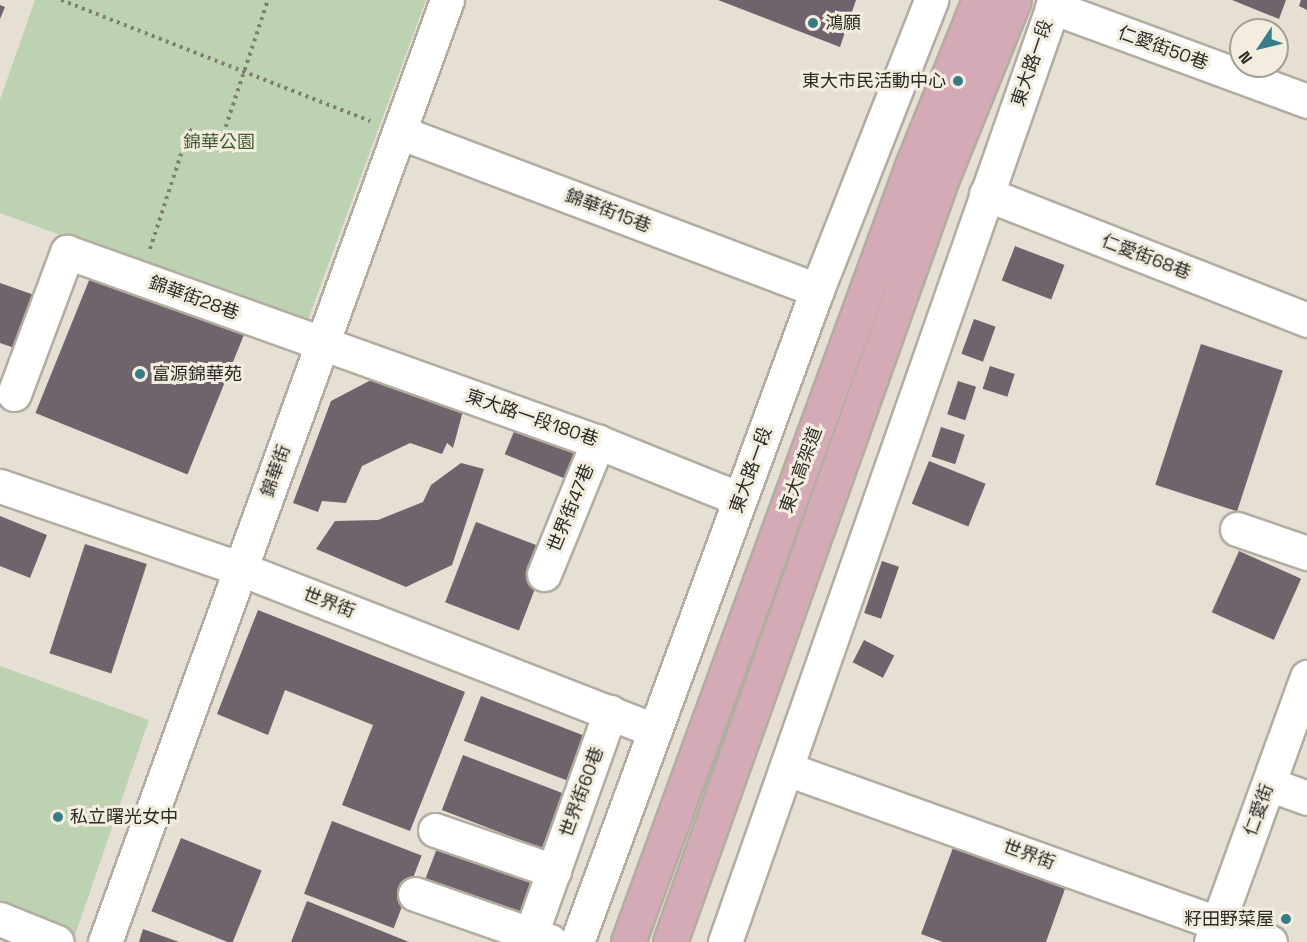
<!DOCTYPE html>
<html>
<head>
<meta charset="utf-8">
<style>
  body { margin:0 }
  #map { position:relative; width:1307px; height:942px; overflow:hidden; background:#e5e0d3; font-family:"Space Grotesk","Noto Sans TC",sans-serif }
  div>[style] { position:absolute }
  .green>* { inset:0; background:#bcd2b1 }
  .building>* { inset:0; background:#6f646c; transform-origin:0 0 }
  .path>* { height:4px; margin-top:-2px; transform-origin:0; background:repeating-linear-gradient(90deg,#807d74 0 3px,transparent 0 7.5px) }
  .roads { filter:drop-shadow(2px 0 #b2ada0) drop-shadow(-2px 0 #b2ada0) drop-shadow(0 2px #b2ada0) drop-shadow(0 -2px #b2ada0) }
  .minor>* { height:33px; margin:-16.5px; padding:0 16.5px; transform-origin:16.5px; border-radius:16.5px; background:#fff }
  .major>* { height:33px; margin:-16.5px; padding:0 16.5px; transform-origin:16.5px; border-radius:16.5px; background:#d5aab7 }
  .dots>* { width:16px; height:16px; translate:-50% -50%; box-sizing:border-box; border:3px solid #f3ede0; border-radius:50% }
  span { translate:-50% -50%; white-space:nowrap; text-align:center; line-height:1.15; -webkit-text-stroke:6px #f3ede0; paint-order:stroke }
  .poi-label { font-size:18px; color:#2c2a25 }
  .left { translate:0 -50%; text-align:left }
  .right { translate:-100% -50%; text-align:right }
  .street-label { font-size:18px; color:#2c2a25 }
  .park-label { font-size:18px; color:#3f5d2d }
  .north { position:absolute; left:1229px; top:18px; width:60px; height:60px; box-sizing:border-box; background:#f3ede0; border:2px solid #a39f95; border-radius:50%; rotate:235deg; font-size:16px; font-weight:700; line-height:24px; text-align:center; color:#2c2a25 }
  .north::after { content:''; display:block; margin:auto; width:21px; height:27px; background:#367d87; clip-path:polygon(50% 0,100% 100%,50% 72%,0 100%) }
</style>
</head>
<body>
<div id="map">
  <div class="green">
    <div style="clip-path:polygon(35px 0,426px 0,306px 325px,0 213px,0 100px)"></div>
    <div style="clip-path:polygon(0 666px,149px 720px,73px 941px,0 913px)"></div>
  </div>
  <div class="building">
    <div style="clip-path:polygon(718px 0,856px 0,840px 47px)"></div>
    <div style="clip-path:polygon(1232px 0,1286px 0,1279px 19px)"></div>
    <div style="clip-path:polygon(1301px 0,1307px 0,1307px 10px,1299px 6px)"></div>
    <div style="clip-path:polygon(0 5px,5px 7px,0 19px)"></div>
    <div style="left:1015px;top:246px;width:53px;height:37px;rotate:21deg"></div>
    <div style="left:92px;top:273px;width:164px;height:151px;rotate:22deg"></div>
    <div style="clip-path:polygon(0 283px,40px 297px,23px 351px,0 343px)"></div>
    <div style="left:974px;top:319px;width:23px;height:37px;rotate:20deg"></div>
    <div style="left:1201px;top:344px;width:86px;height:148px;rotate:18deg"></div>
    <div style="left:990px;top:366px;width:26px;height:24px;rotate:18deg"></div>
    <div style="clip-path:polygon(373px 379px,463px 411px,453px 448px,447px 443px,442px 454px,410px 443px,362px 466px,346px 503px,322px 501px,318px 512px,293px 503px,331px 401px)"></div>
    <div style="left:958px;top:381px;width:19px;height:35px;rotate:18deg"></div>
    <div style="left:519px;top:419px;width:76px;height:38px;rotate:22deg"></div>
    <div style="left:941px;top:427px;width:25px;height:31px;rotate:18deg"></div>
    <div style="left:929px;top:461px;width:61px;height:46px;rotate:22deg"></div>
    <div style="clip-path:polygon(461px 463px,484px 469px,452px 565px,406px 587px,316px 549px,335px 521px,378px 520px,423px 502px,431px 485px)"></div>
    <div style="clip-path:polygon(0 516px,47px 535px,30px 578px,0 566px)"></div>
    <div style="left:476px;top:522px;width:79px;height:86px;rotate:21deg"></div>
    <div style="left:85px;top:544px;width:65px;height:115px;rotate:18deg"></div>
    <div style="left:1239px;top:551px;width:68px;height:67px;rotate:24deg"></div>
    <div style="left:882px;top:561px;width:18px;height:55px;rotate:19deg"></div>
    <div style="clip-path:polygon(258px 610px,465px 692px,410px 831px,342px 805px,373px 725px,285px 690px,268px 735px,217px 714px)"></div>
    <div style="left:864px;top:640px;width:34px;height:25px;rotate:27deg"></div>
    <div style="left:481px;top:696px;width:110px;height:48px;rotate:21deg"></div>
    <div style="left:463px;top:755px;width:107px;height:59px;rotate:21deg"></div>
    <div style="left:332px;top:821px;width:96px;height:78px;rotate:21deg"></div>
    <div style="left:181px;top:838px;width:87px;height:79px;rotate:22deg"></div>
    <div style="left:441px;top:838px;width:104px;height:49px;rotate:21deg"></div>
    <div style="clip-path:polygon(954px 845px,1066px 886px,1046px 942px,943px 942px,921px 934px)"></div>
    <div style="clip-path:polygon(307px 901px,409px 942px,291px 942px)"></div>
    <div style="clip-path:polygon(143px 929px,179px 942px,139px 942px)"></div>
  </div>
  <div class="path">
    <div style="left:61px;top:0;width:332px;rotate:21.4deg"></div>
    <div style="left:150px;top:249px;width:125px;rotate:-71.9deg"></div>
    <div style="left:189px;top:130px;width:34px;rotate:19deg"></div>
    <div style="left:221px;top:141px;width:149px;rotate:-71.6deg"></div>
  </div>
  <div class="roads">
    <div class="minor">
      <div style="left:1052px;top:7px;width:272px;rotate:20.2deg"></div>
      <div style="left:399px;top:132px;width:447px;rotate:20.7deg"></div>
      <div style="left:986px;top:194px;width:345px;rotate:21.4deg"></div>
      <div style="left:14px;top:394px;width:152px;rotate:-69.5deg"></div>
      <div style="left:67px;top:252px;width:564px;rotate:19.69deg"></div>
      <div style="left:598px;top:442px;width:153px;rotate:21.9deg"></div>
      <div style="left:0;top:486px;width:255px;rotate:19deg"></div>
      <div style="left:241px;top:569px;width:444px;rotate:21.3deg"></div>
      <div style="left:1237px;top:529px;width:74px;rotate:18.9deg"></div>
      <div style="left:544px;top:574px;width:143px;rotate:-67.8deg"></div>
      <div style="left:787px;top:769px;width:513px;rotate:19.71deg"></div>
      <div style="left:1269px;top:784px;width:40px;rotate:20.2deg"></div>
      <div style="left:435px;top:830px;width:126px;rotate:19deg"></div>
      <div style="left:415px;top:894px;width:143px;rotate:19.2deg"></div>
      <div style="left:0;top:919px;width:61px;rotate:22deg"></div>
      <div style="left:531px;top:934px;width:236px;rotate:-70.4deg"></div>
      <div style="left:105px;top:942px;width:1002px;rotate:-70.05deg"></div>
      <div style="left:577px;top:942px;width:695px;rotate:-69.79deg"></div>
      <div style="left:817px;top:290px;width:312px;rotate:-68.5deg"></div>
      <div style="left:725px;top:942px;width:998px;rotate:-70.69deg"></div>
      <div style="left:1211px;top:942px;width:282px;rotate:-70.1deg"></div>
    </div>
    <div class="major">
      <div style="left:628px;top:942px;width:826px;rotate:-69.9deg"></div>
      <div style="left:912px;top:166px;width:179px;rotate:-68deg"></div>
      <div style="left:670px;top:942px;width:811px;rotate:-70.4deg"></div>
      <div style="left:942px;top:178px;width:192px;rotate:-68deg"></div>
    </div>
  </div>
  <div class="dots">
    <div style="left:813px;top:23px;background:#367d87"></div>
    <div style="left:958px;top:81px;background:#367d87"></div>
    <div style="left:140px;top:374px;background:#367d87"></div>
    <div style="left:58px;top:817px;background:#367d87"></div>
    <div style="left:1286px;top:919px;background:#367d87"></div>
  </div>
  <div class="poi-label">
    <span class="left" style="left:825px;top:23px">鴻願</span>
    <span class="right" style="left:946px;top:81px">東大市民活動中心</span>
    <span class="left" style="left:152px;top:374px">富源錦華苑</span>
    <span class="left" style="left:70px;top:817px">私立曙光女中</span>
    <span class="right" style="left:1274px;top:919px">籽田野菜屋</span>
  </div>
  <div class="street-label">
    <span style="left:1163px;top:48px;rotate:20deg">仁愛街50巷</span>
    <span style="left:1032px;top:63px;rotate:-71deg">東大路一段</span>
    <span style="left:608px;top:211px;rotate:21deg">錦華街15巷</span>
    <span style="left:1146px;top:257px;rotate:21deg">仁愛街68巷</span>
    <span style="left:194px;top:298px;rotate:20deg">錦華街28巷</span>
    <span style="left:532px;top:418px;rotate:19deg">東大路一段180巷</span>
    <span style="left:751px;top:470px;rotate:-70deg">東大路一段</span>
    <span style="left:801px;top:470px;rotate:-70deg">東大高架道</span>
    <span style="left:276px;top:471px;rotate:-70deg">錦華街</span>
    <span style="left:571px;top:508px;rotate:-68deg">世界街47巷</span>
    <span style="left:329px;top:603px;rotate:21deg">世界街</span>
    <span style="left:582px;top:792px;rotate:-70deg">世界街60巷</span>
    <span style="left:1259px;top:810px;rotate:-70deg">仁愛街</span>
    <span style="left:1029px;top:855px;rotate:20deg">世界街</span>
  </div>
  <div class="park-label">
    <span style="left:219px;top:142px">錦華公園</span>
  </div>
  <div class="north">N</div>
</div>
</body>
</html>
